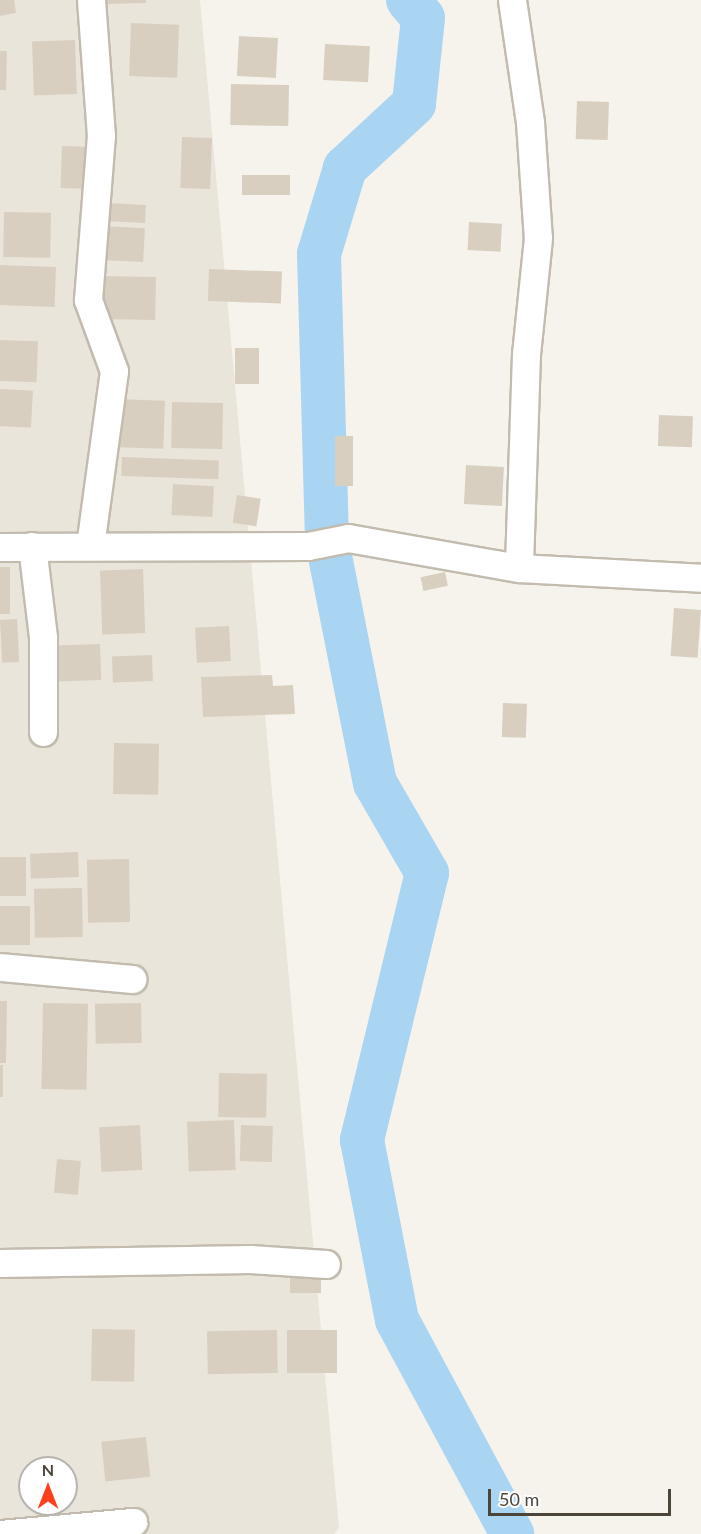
<!DOCTYPE html>
<html>
<head>
<meta charset="utf-8">
<style>
  body { margin:0 }
  #map { position:relative; width:701px; height:1534px; overflow:hidden; background:#f6f3ec; font-family:Lato,sans-serif }
  div>[style] { position:absolute }
  .residential>* { inset:0; background:#eae5da }
  .river>* { height:44px; margin:-22px; padding:0 22px; transform-origin:22px; border-radius:22px; background:#a9d4f2 }
  .building>* { inset:0; background:#d8cfc1; transform-origin:0 0 }
  .roads { filter:drop-shadow(2px 0 #c2bbae) drop-shadow(-2px 0 #c2bbae) drop-shadow(0 2px #c2bbae) drop-shadow(0 -2px #c2bbae) }
  .minor>* { height:27px; margin:-13.5px; padding:0 13.5px; transform-origin:13.5px; border-radius:13.5px; background:#fff }
  span { translate:-50% -50%; white-space:nowrap; text-align:center; line-height:1.15; -webkit-text-stroke:6px #fff; paint-order:stroke }
  .north { position:absolute; left:18px; top:1456px; width:60px; height:60px; box-sizing:border-box; background:#fff; border:2px solid #b7b4b0; border-radius:50%; rotate:0deg; font-size:16px; font-weight:700; line-height:24px; text-align:center; color:#4b4439 }
  .north::after { content:''; display:block; margin:auto; width:21px; height:27px; background:#fc3f1d; clip-path:polygon(50% 0,100% 100%,50% 72%,0 100%) }
  .scale { position:absolute; left:488px; top:1489px; width:183px; height:27px; box-sizing:border-box; border:3px solid #4b4439; border-top:0; padding-left:8px; font-size:18px; line-height:21px; white-space:nowrap; color:#4b4439; -webkit-text-stroke:4px #fff; paint-order:stroke }
</style>
</head>
<body>
<div id="map">
  <div class="residential">
    <div style="clip-path:polygon(evenodd,0 0,200px 0,339px 1528px,334px 1534px,0 1534px,0 0,30px 1468px,66px 1468px,66px 1504px,30px 1504px,30px 1468px)"></div>
  </div>
  <div class="river">
    <div style="left:408px;top:0;width:23px;rotate:50deg"></div>
    <div style="left:423px;top:18px;width:86px;rotate:96deg"></div>
    <div style="left:414px;top:104px;width:94px;rotate:137.2deg"></div>
    <div style="left:345px;top:168px;width:90px;rotate:106.8deg"></div>
    <div style="left:319px;top:254px;width:287px;rotate:88.4deg"></div>
    <div style="left:327px;top:541px;width:247px;rotate:78.8deg"></div>
    <div style="left:375px;top:783px;width:104px;rotate:60deg"></div>
    <div style="left:427px;top:873px;width:275px;rotate:103.7deg"></div>
    <div style="left:362px;top:1140px;width:183px;rotate:79deg"></div>
    <div style="left:397px;top:1320px;width:243px;rotate:61.7deg"></div>
  </div>
  <div class="building">
    <div style="clip-path:polygon(0 0,14px 0,16px 13px,0 16px)"></div>
    <div style="clip-path:polygon(105px 0,146px 0,146px 3px,105px 4px)"></div>
    <div style="left:131px;top:23px;width:48px;height:53px;rotate:2deg"></div>
    <div style="left:239px;top:36px;width:39px;height:40px;rotate:3deg"></div>
    <div style="left:75px;top:40px;width:54px;height:43px;rotate:88deg"></div>
    <div style="left:325px;top:44px;width:45px;height:36px;rotate:3deg"></div>
    <div style="clip-path:polygon(0 51px,7px 51px,6px 90px,0 90px)"></div>
    <div style="left:231px;top:84px;width:58px;height:41px;rotate:1deg"></div>
    <div style="left:577px;top:101px;width:32px;height:38px;rotate:2deg"></div>
    <div style="left:182px;top:137px;width:30px;height:51px;rotate:2deg"></div>
    <div style="left:62px;top:146px;width:24px;height:42px;rotate:2deg"></div>
    <div style="left:242px;top:175px;width:48px;height:20px"></div>
    <div style="left:107px;top:203px;width:39px;height:18px;rotate:3deg"></div>
    <div style="left:4px;top:212px;width:47px;height:45px;rotate:1deg"></div>
    <div style="left:469px;top:222px;width:33px;height:28px;rotate:3deg"></div>
    <div style="left:104px;top:226px;width:41px;height:34px;rotate:3deg"></div>
    <div style="left:0;top:265px;width:56px;height:40px;rotate:2deg"></div>
    <div style="left:209px;top:269px;width:73px;height:32px;rotate:2deg"></div>
    <div style="left:101px;top:276px;width:55px;height:43px;rotate:1deg"></div>
    <div style="left:0;top:340px;width:38px;height:41px;rotate:2deg"></div>
    <div style="left:235px;top:348px;width:24px;height:36px"></div>
    <div style="left:0;top:389px;width:33px;height:37px;rotate:3deg"></div>
    <div style="left:114px;top:399px;width:51px;height:48px;rotate:2deg"></div>
    <div style="left:172px;top:402px;width:51px;height:46px;rotate:1deg"></div>
    <div style="left:659px;top:415px;width:34px;height:31px;rotate:2deg"></div>
    <div style="left:335px;top:436px;width:18px;height:50px"></div>
    <div style="left:122px;top:457px;width:97px;height:19px;rotate:2deg"></div>
    <div style="left:466px;top:465px;width:38px;height:39px;rotate:3deg"></div>
    <div style="left:173px;top:484px;width:41px;height:31px;rotate:3deg"></div>
    <div style="left:237px;top:495px;width:24px;height:28px;rotate:9deg"></div>
    <div style="left:0;top:567px;width:10px;height:47px"></div>
    <div style="left:143px;top:569px;width:64px;height:43px;rotate:88deg"></div>
    <div style="left:445px;top:572px;width:14px;height:25px;rotate:78deg"></div>
    <div style="left:674px;top:608px;width:27px;height:48px;rotate:4deg"></div>
    <div style="left:17px;top:619px;width:43px;height:17px;rotate:87deg"></div>
    <div style="left:229px;top:626px;width:35px;height:34px;rotate:87deg"></div>
    <div style="left:100px;top:644px;width:36px;height:43px;rotate:88deg"></div>
    <div style="left:152px;top:655px;width:26px;height:40px;rotate:88deg"></div>
    <div style="clip-path:polygon(272px 675px,273px 686px,293px 685px,295px 714px,203px 717px,201px 677px)"></div>
    <div style="left:503px;top:703px;width:24px;height:34px;rotate:2deg"></div>
    <div style="left:114px;top:743px;width:45px;height:51px;rotate:1deg"></div>
    <div style="left:78px;top:852px;width:25px;height:48px;rotate:88deg"></div>
    <div style="left:26px;top:857px;width:39px;height:26px;rotate:90deg"></div>
    <div style="left:129px;top:859px;width:63px;height:42px;rotate:89deg"></div>
    <div style="left:82px;top:888px;width:49px;height:48px;rotate:89deg"></div>
    <div style="left:0;top:906px;width:30px;height:39px"></div>
    <div style="clip-path:polygon(0 1001px,7px 1001px,6px 1063px,0 1063px)"></div>
    <div style="left:43px;top:1003px;width:45px;height:86px;rotate:1deg"></div>
    <div style="left:141px;top:1003px;width:40px;height:46px;rotate:89deg"></div>
    <div style="left:0;top:1065px;width:3px;height:32px"></div>
    <div style="left:219px;top:1073px;width:48px;height:44px;rotate:1deg"></div>
    <div style="left:234px;top:1120px;width:50px;height:47px;rotate:88deg"></div>
    <div style="left:140px;top:1125px;width:45px;height:41px;rotate:87deg"></div>
    <div style="left:241px;top:1125px;width:32px;height:36px;rotate:2deg"></div>
    <div style="left:57px;top:1159px;width:24px;height:34px;rotate:5deg"></div>
    <div style="left:290px;top:1271px;width:31px;height:22px"></div>
    <div style="left:92px;top:1329px;width:43px;height:52px;rotate:1deg"></div>
    <div style="left:277px;top:1330px;width:43px;height:70px;rotate:89deg"></div>
    <div style="left:337px;top:1330px;width:43px;height:50px;rotate:90deg"></div>
    <div style="left:146px;top:1437px;width:40px;height:45px;rotate:84deg"></div>
  </div>
  <div class="roads">
    <div class="minor">
      <div style="left:512px;top:0;width:123px;rotate:81.6deg"></div>
      <div style="left:530px;top:122px;width:116px;rotate:86.1deg"></div>
      <div style="left:538px;top:238px;width:117px;rotate:95.9deg"></div>
      <div style="left:526px;top:354px;width:214px;rotate:91.9deg"></div>
      <div style="left:32px;top:546px;width:92px;rotate:83.1deg"></div>
      <div style="left:43px;top:637px;width:95px;rotate:90deg"></div>
      <div style="left:90px;top:546px;width:177px;rotate:-82.2deg"></div>
      <div style="left:114px;top:371px;width:76px;rotate:-110.1deg"></div>
      <div style="left:88px;top:300px;width:165px;rotate:-85.5deg"></div>
      <div style="left:101px;top:136px;width:136px;rotate:-94.2deg"></div>
      <div style="left:0;top:547px;width:308px;rotate:-0.2deg"></div>
      <div style="left:308px;top:546px;width:41px;rotate:-11.3deg"></div>
      <div style="left:348px;top:538px;width:174px;rotate:10deg"></div>
      <div style="left:519px;top:568px;width:182px;rotate:3.1deg"></div>
      <div style="left:0;top:967px;width:133px;rotate:5.2deg"></div>
      <div style="left:0;top:1263px;width:250px;rotate:-0.9deg"></div>
      <div style="left:250px;top:1259px;width:76px;rotate:3.8deg"></div>
      <div style="left:0;top:1534px;width:134px;rotate:-5.2deg"></div>
    </div>
  </div>
  <div class="north">N</div>
  <div class="scale">50 m</div>
</div>
</body>
</html>
